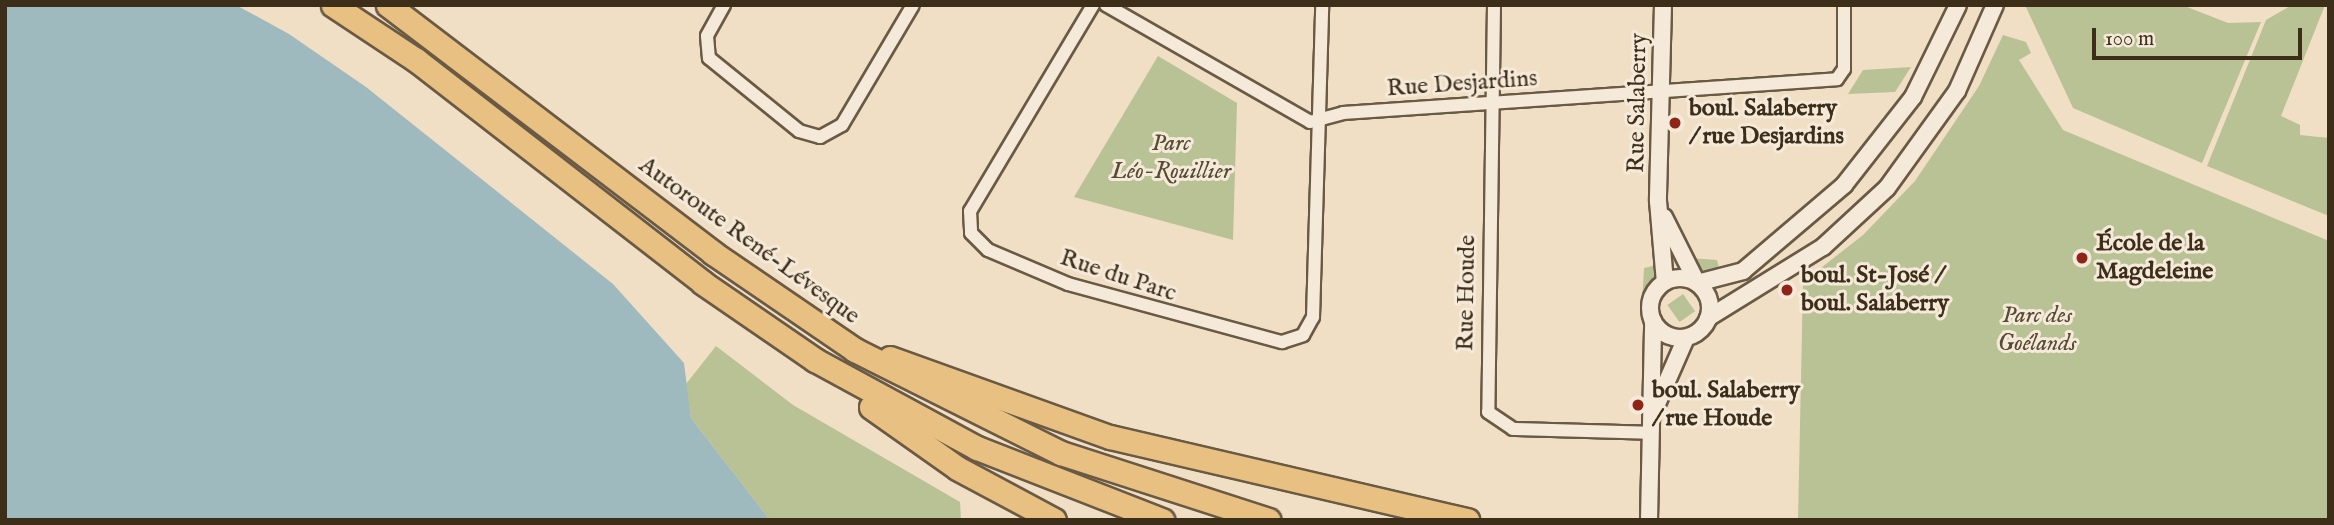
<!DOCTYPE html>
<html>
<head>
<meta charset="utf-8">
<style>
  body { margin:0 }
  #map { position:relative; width:2334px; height:525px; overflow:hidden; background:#f0dfc5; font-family:"IM FELL English",serif }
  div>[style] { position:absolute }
  .green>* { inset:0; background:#b8c295; transform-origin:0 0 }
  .water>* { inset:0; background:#9fbabf }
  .roads { filter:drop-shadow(2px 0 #6a5a44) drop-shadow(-2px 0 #6a5a44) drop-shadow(0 2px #6a5a44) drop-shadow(0 -2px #6a5a44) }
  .minor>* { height:12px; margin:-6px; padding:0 6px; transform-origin:6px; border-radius:6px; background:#f5ead9 }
  .tertiary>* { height:16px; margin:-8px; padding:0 8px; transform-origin:8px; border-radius:8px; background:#f5ead9 }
  .tertiary>.ring { margin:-8px; padding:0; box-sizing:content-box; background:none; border:16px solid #f5ead9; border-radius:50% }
  .motorway>* { height:23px; margin:-11.5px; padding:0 11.5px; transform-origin:11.5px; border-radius:11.5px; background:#e8c082 }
  .dots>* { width:19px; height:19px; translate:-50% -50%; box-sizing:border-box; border:4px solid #f5ead9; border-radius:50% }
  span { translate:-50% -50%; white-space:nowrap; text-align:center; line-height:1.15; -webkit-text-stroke:6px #f5ead9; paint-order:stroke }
  .street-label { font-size:24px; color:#3d2e19 }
  .poi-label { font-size:24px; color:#3d2e19; font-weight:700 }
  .left { translate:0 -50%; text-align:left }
  .park-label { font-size:24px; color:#564c32; font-style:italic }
  .frame { position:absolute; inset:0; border:7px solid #3d2e19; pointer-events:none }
  .scale { position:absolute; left:2092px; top:28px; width:210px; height:32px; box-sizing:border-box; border:4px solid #3d2e19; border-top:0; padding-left:9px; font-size:21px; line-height:24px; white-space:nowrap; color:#3d2e19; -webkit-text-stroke:5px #f5ead9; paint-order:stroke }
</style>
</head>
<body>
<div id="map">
  <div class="green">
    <div style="clip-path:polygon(2025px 5px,2182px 5px,2228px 23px,2261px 22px,2202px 163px,2073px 108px)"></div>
    <div style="clip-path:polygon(2292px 5px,2325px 5px,2281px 116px,2300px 125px,2300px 135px,2329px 138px,2329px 216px,2207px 166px,2266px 20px)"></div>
    <div style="clip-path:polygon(2003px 35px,2026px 42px,2031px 53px,2019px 60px,2063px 130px,2329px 241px,2329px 520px,1798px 520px,1803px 282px,1863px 235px,1915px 181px,1979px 86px)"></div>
    <div style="clip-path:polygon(1158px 56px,1237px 103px,1233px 240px,1074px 197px)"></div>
    <div style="clip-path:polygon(1911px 67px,1895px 92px,1848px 94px,1863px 70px)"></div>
    <div style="clip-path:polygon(1690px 258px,1717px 260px,1721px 275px,1700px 273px)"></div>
    <div style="clip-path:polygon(1661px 264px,1658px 276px,1642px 305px,1644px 268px)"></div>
    <div style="left:1683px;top:294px;width:21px;height:19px;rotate:55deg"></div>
    <div style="clip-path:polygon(716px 346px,793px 405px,960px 502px,961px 520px,770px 520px,691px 418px,686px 384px)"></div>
  </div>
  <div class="water">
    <div style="clip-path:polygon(5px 5px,236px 5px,289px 34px,366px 87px,613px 284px,684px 363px,691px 418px,770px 520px,5px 520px)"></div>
  </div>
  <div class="roads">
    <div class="minor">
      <div style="left:724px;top:5px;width:35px;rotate:119deg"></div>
      <div style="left:707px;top:36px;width:22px;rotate:85deg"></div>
      <div style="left:709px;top:58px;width:116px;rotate:39deg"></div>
      <div style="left:799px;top:131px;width:22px;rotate:16deg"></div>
      <div style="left:820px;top:137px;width:25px;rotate:-29deg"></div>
      <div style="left:842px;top:125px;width:139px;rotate:-59.4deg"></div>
      <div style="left:1093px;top:5px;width:240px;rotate:120.8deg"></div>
      <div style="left:970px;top:211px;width:22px;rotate:87deg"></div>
      <div style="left:971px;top:233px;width:24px;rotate:45deg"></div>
      <div style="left:988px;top:250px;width:87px;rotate:23deg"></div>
      <div style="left:1068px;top:284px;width:222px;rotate:15.2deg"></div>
      <div style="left:1282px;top:342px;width:22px;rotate:-18deg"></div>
      <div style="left:1303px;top:335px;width:21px;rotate:-61deg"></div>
      <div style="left:1313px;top:317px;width:312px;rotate:-88.3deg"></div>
      <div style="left:1106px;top:5px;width:235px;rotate:29.8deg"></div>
      <div style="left:1310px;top:122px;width:34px;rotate:-15deg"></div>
      <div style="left:1343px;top:113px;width:495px;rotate:-3.9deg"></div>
      <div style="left:1837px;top:79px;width:12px;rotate:-55deg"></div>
      <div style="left:1844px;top:69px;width:64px;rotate:-90deg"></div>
      <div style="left:1494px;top:5px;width:407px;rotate:90.8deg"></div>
      <div style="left:1488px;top:412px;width:30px;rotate:34deg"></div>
      <div style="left:1513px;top:429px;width:139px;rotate:1.6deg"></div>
    </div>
    <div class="tertiary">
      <div style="left:1663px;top:5px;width:196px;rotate:91.5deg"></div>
      <div style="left:1658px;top:201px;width:81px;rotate:85.1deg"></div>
      <div style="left:1664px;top:217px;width:74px;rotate:63.4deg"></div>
      <div class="ring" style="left:1650px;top:278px;width:44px;height:44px"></div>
      <div style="left:1697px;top:283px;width:48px;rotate:-14.6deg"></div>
      <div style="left:1743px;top:271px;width:133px;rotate:-40.4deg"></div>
      <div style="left:1844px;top:185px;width:112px;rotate:-51.9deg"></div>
      <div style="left:1913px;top:97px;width:102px;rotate:-63.9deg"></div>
      <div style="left:1708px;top:318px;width:135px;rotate:-31.7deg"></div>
      <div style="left:1823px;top:247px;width:87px;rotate:-42.7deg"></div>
      <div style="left:1887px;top:188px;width:120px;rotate:-54.2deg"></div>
      <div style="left:1957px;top:91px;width:94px;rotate:-66.2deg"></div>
      <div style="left:1657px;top:404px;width:72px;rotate:-66.3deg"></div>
      <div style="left:1649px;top:520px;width:199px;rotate:-88.8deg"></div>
    </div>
    <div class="motorway">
      <div style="left:333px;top:5px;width:100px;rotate:33.5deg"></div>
      <div style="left:416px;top:60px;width:363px;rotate:37.8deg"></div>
      <div style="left:703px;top:283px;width:136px;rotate:34.5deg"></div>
      <div style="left:815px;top:360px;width:184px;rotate:28.5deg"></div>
      <div style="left:977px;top:448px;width:199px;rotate:21.3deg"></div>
      <div style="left:388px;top:5px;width:409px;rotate:37.3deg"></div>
      <div style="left:713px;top:253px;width:172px;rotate:34.3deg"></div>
      <div style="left:855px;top:350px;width:230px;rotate:26.6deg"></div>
      <div style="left:1061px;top:453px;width:218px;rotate:17.9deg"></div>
      <div style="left:890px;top:358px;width:234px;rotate:19.8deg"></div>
      <div style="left:1110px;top:437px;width:367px;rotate:13.1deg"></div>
      <div style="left:871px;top:407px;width:105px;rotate:35.3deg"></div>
      <div style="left:957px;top:468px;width:110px;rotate:28.2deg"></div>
    </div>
  </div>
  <div class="dots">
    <div style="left:1675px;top:123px;background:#8f2418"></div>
    <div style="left:2082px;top:258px;background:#8f2418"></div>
    <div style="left:1787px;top:290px;background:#8f2418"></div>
    <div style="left:1638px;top:405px;background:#8f2418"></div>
  </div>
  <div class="street-label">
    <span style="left:1462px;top:84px;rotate:-4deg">Rue Desjardins</span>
    <span style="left:1638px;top:103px;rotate:-89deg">Rue Salaberry</span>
    <span style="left:749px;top:241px;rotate:36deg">Autoroute René-Lévesque</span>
    <span style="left:1118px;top:276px;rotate:18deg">Rue du Parc</span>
    <span style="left:1467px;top:293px;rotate:-89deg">Rue Houde</span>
  </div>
  <div class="poi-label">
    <span class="left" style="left:1689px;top:123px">boul. Salaberry<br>/ rue Desjardins</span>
    <span class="left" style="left:2096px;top:258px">École de la<br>Magdeleine</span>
    <span class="left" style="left:1801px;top:290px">boul. St-José /<br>boul. Salaberry</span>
    <span class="left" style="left:1652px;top:405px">boul. Salaberry<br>/ rue Houde</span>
  </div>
  <div class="park-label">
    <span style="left:1171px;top:158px">Parc<br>Léo-Rouillier</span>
    <span style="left:2037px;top:330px">Parc des<br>Goélands</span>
  </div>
  <div class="frame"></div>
  <div class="scale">100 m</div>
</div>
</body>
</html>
